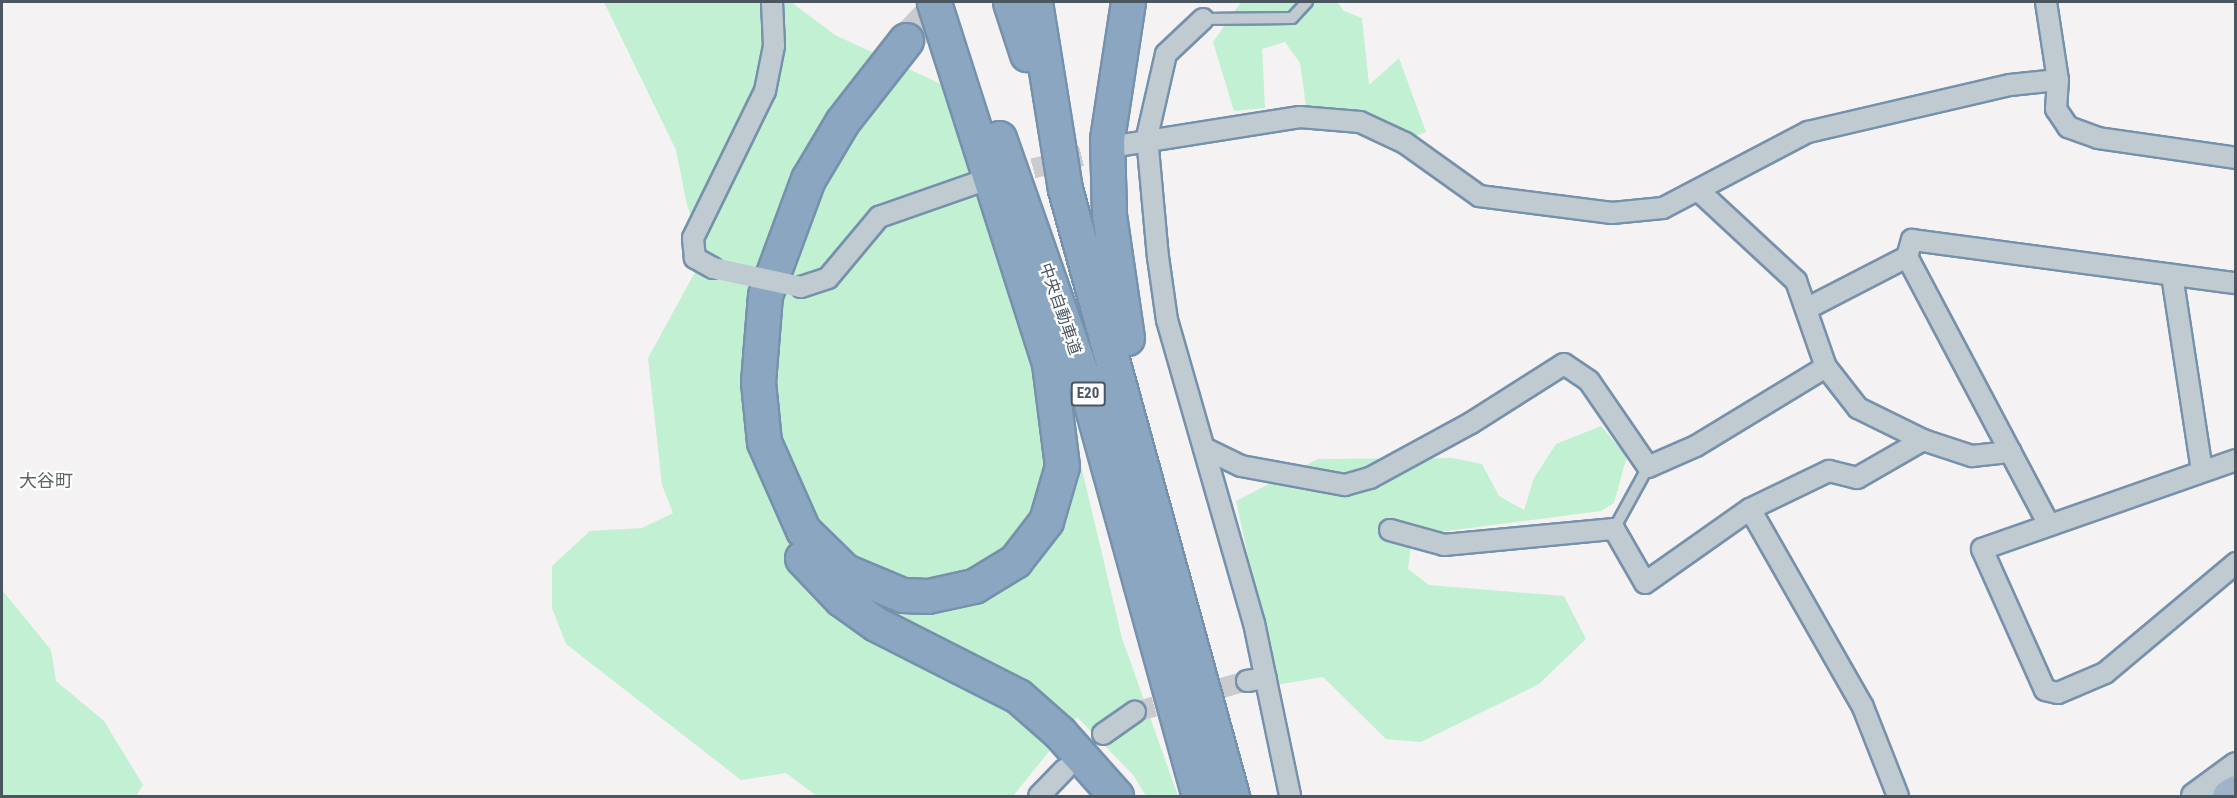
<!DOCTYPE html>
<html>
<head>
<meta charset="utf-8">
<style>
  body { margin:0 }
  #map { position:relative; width:2237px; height:798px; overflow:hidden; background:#f4f2f2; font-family:"Roboto Condensed","Noto Sans JP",sans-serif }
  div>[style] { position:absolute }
  .green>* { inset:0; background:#c2f0d3 }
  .minor-tunnel>* { height:20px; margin-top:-10px; transform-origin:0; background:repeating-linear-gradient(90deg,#cacbce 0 20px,transparent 0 30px) }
  .motorway-tunnel>* { height:33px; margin-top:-16.5px; transform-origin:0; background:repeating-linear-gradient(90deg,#cacbce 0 33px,transparent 0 49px) }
  .roads { filter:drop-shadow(2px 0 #7691ac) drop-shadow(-2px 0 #7691ac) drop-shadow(0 2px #7691ac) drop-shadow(0 -2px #7691ac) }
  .service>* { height:10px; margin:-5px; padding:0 5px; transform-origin:5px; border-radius:5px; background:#c0cad1 }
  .minor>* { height:20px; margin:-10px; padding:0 10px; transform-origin:10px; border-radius:10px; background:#c0cad1 }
  .tertiary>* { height:24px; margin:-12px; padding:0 12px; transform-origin:12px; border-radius:12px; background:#c0cad1 }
  .trunk>* { height:33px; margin:-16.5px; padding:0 16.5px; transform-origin:16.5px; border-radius:16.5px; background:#9fb4c8 }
  .motorway>* { height:33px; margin:-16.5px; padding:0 16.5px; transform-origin:16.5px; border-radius:16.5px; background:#8ba6c0 }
  .minor-bridge>* { height:20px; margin:-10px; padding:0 10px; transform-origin:10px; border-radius:10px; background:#c0cad1 }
  span { translate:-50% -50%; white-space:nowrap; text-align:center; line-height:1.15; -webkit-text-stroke:4.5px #fff; paint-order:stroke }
  .shield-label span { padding:2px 4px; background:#fff; border:2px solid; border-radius:4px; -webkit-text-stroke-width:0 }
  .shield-label { font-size:15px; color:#4a5660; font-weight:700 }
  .street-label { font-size:16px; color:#4a5660 }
  .neighbourhood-label { font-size:18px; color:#5e6367 }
  .frame { position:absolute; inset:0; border:3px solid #4a5660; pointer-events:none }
</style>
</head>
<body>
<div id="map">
  <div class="green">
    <div style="clip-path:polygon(604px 2px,791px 2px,835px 35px,943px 85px,1074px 436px,1122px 638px,1178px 796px,1146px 796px,1134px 776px,1077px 717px,1013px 796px,817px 796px,786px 773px,741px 780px,566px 644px,552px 608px,552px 566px,590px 531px,642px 528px,673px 513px,662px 485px,648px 358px,705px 254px,687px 205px,676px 150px)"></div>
    <div style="clip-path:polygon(1241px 2px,1337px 2px,1344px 11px,1362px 18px,1369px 85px,1399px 58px,1426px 132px,1416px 136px,1358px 112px,1306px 106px,1300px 63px,1285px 42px,1262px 49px,1265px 108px,1234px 111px,1213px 42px)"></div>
    <div style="clip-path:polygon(1601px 426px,1627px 456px,1614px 503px,1601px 511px,1439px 532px,1411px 546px,1408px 569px,1429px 585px,1564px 596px,1586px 639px,1539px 684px,1421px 742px,1386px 739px,1323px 677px,1276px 685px,1236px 501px,1318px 459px,1452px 458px,1482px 464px,1499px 496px,1524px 510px,1534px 478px,1556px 444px)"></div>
    <div style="clip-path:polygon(2px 590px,51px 650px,56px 681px,104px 721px,143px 785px,136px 796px,2px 796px)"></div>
  </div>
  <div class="minor-tunnel">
    <div style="left:1004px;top:176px;width:115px;rotate:-14.6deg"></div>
    <div style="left:1135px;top:712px;width:116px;rotate:-15.5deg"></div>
  </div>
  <div class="motorway-tunnel">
    <div style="left:906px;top:40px;width:52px;rotate:-46.5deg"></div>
  </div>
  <div class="roads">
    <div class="service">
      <div style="left:1203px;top:19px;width:89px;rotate:-0.6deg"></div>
      <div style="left:1292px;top:18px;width:22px;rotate:-47deg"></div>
      <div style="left:1614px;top:529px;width:71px;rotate:-61.3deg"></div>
    </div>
    <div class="minor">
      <div style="left:2046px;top:2px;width:79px;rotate:81.3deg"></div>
      <div style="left:2058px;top:80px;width:29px;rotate:94deg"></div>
      <div style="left:2056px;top:109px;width:22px;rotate:56deg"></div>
      <div style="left:2068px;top:127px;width:32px;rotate:20deg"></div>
      <div style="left:2098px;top:138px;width:139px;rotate:8.2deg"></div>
      <div style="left:1203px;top:19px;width:51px;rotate:136.6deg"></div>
      <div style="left:1166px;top:54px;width:85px;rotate:102.9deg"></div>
      <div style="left:1147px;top:137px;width:121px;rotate:84.8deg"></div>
      <div style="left:1158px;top:257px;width:64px;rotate:81.9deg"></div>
      <div style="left:1167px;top:320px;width:315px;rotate:74deg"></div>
      <div style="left:1254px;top:623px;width:177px;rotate:78.2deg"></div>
      <div style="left:1123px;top:145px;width:179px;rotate:-9deg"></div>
      <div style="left:1300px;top:117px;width:60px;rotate:4.8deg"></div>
      <div style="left:1360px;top:122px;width:50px;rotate:25deg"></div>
      <div style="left:1405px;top:143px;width:91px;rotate:35.6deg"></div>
      <div style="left:1479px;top:196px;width:134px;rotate:7.3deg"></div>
      <div style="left:1612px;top:213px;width:51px;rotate:-5.6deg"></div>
      <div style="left:1663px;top:208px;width:164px;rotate:-27.7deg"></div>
      <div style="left:1808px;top:132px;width:207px;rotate:-13.1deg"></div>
      <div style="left:2010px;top:85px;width:48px;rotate:-5.9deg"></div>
      <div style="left:1700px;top:192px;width:131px;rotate:42.8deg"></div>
      <div style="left:1796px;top:281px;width:91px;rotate:70.8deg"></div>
      <div style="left:1826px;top:367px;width:52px;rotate:52deg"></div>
      <div style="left:1858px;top:408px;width:72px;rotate:26.2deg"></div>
      <div style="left:1923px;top:440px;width:52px;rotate:18.1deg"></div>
      <div style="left:1972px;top:456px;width:39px;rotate:-6deg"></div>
      <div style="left:713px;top:268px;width:21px;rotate:-151deg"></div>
      <div style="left:695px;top:258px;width:20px;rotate:-96deg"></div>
      <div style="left:693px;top:238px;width:164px;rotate:-63.9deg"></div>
      <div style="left:765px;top:91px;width:46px;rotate:-78.7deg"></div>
      <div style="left:774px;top:46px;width:44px;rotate:-92.6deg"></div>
      <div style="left:2172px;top:275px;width:198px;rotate:81.3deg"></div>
      <div style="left:801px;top:287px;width:28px;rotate:-18deg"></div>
      <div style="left:828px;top:278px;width:80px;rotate:-50.1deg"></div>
      <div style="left:879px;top:217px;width:103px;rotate:-19.3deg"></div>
      <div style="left:1808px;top:308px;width:111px;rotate:-27.3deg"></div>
      <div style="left:1204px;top:448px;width:41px;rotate:25.9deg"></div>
      <div style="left:1241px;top:466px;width:106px;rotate:10.4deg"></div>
      <div style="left:1345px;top:485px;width:26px;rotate:-16deg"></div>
      <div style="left:1370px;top:478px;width:115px;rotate:-28.6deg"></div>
      <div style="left:1471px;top:423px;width:110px;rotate:-32.4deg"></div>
      <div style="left:1564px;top:364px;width:30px;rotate:34deg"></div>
      <div style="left:1589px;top:381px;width:104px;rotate:55.5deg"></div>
      <div style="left:1648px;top:467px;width:52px;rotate:-23.6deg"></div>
      <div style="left:1696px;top:446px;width:152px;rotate:-31.3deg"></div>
      <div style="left:2236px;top:460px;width:269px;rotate:160.7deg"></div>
      <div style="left:1982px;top:549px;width:154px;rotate:65.9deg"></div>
      <div style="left:2045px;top:690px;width:13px;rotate:13deg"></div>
      <div style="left:2058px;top:693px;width:51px;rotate:-23.1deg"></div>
      <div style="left:2105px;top:673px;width:171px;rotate:-40deg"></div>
      <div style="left:2048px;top:523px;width:301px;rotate:-117.9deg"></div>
      <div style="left:1907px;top:257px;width:18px;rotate:-74deg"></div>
      <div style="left:1912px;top:240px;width:327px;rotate:7.6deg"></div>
      <div style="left:1390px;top:530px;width:56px;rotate:15.5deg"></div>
      <div style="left:1444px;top:545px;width:171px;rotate:-5.4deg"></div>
      <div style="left:1614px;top:529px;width:62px;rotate:60.1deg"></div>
      <div style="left:1645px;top:583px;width:128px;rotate:-35.2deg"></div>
      <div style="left:1247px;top:681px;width:19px;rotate:-9deg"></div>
      <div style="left:1103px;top:734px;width:39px;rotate:-35deg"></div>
      <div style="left:1039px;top:796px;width:37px;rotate:-46deg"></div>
      <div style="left:1898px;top:796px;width:96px;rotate:-111.5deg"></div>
      <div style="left:1863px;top:707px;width:228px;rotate:-119.7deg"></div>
      <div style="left:1750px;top:509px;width:88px;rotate:-25.7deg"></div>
      <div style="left:1829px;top:471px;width:29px;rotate:14deg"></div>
      <div style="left:1857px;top:478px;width:76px;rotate:-29.9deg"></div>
    </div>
    <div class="tertiary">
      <div style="left:2194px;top:796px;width:52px;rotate:-36.4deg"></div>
    </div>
    <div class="trunk">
      <div style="left:2229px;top:796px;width:8px;rotate:-30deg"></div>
    </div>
    <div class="motorway">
      <div style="left:1010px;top:2px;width:55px;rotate:71.9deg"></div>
      <div style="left:1035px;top:2px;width:189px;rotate:80.9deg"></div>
      <div style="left:1065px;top:189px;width:630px;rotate:74.62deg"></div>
      <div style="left:906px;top:40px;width:104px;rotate:128deg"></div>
      <div style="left:842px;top:122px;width:66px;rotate:120.8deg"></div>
      <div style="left:808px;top:179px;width:124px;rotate:110.3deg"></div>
      <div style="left:765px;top:295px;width:87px;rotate:94.6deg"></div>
      <div style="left:758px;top:382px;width:60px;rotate:84.3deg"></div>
      <div style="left:764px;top:442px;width:96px;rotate:66.1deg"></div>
      <div style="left:803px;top:530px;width:59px;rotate:44.3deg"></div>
      <div style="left:845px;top:571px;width:62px;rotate:22.8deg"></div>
      <div style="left:902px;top:595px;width:26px;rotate:2deg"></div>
      <div style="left:928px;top:596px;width:47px;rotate:-12.3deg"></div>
      <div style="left:974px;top:586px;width:48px;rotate:-31.4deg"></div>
      <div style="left:1015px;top:561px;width:51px;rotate:-52.2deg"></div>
      <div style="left:1046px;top:521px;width:57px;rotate:-73.8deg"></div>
      <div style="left:1062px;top:466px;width:104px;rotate:-97.2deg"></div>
      <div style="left:1049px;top:363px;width:379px;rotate:-107.7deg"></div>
      <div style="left:999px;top:138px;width:263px;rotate:70.7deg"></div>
      <div style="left:1086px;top:386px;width:425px;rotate:74.6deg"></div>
      <div style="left:1127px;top:338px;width:125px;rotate:-98.3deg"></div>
      <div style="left:1109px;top:214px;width:75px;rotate:-91.5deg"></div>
      <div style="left:1107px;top:139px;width:139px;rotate:-81.3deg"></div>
      <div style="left:802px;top:558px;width:57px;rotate:46.4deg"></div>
      <div style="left:841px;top:599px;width:43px;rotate:35.5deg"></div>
      <div style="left:876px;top:624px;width:159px;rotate:26.9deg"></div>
      <div style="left:1018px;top:696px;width:55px;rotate:41.3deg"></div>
      <div style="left:1059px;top:732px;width:86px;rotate:48.3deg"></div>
    </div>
  </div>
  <div class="minor-bridge">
    <div style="left:713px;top:268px;width:90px;rotate:12.2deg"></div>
  </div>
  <div class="shield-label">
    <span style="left:1088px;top:394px">E20</span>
  </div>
  <div class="street-label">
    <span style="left:1060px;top:309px;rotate:71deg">中央自動車道</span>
  </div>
  <div class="neighbourhood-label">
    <span style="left:46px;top:481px">大谷町</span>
  </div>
  <div class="frame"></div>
</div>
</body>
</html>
